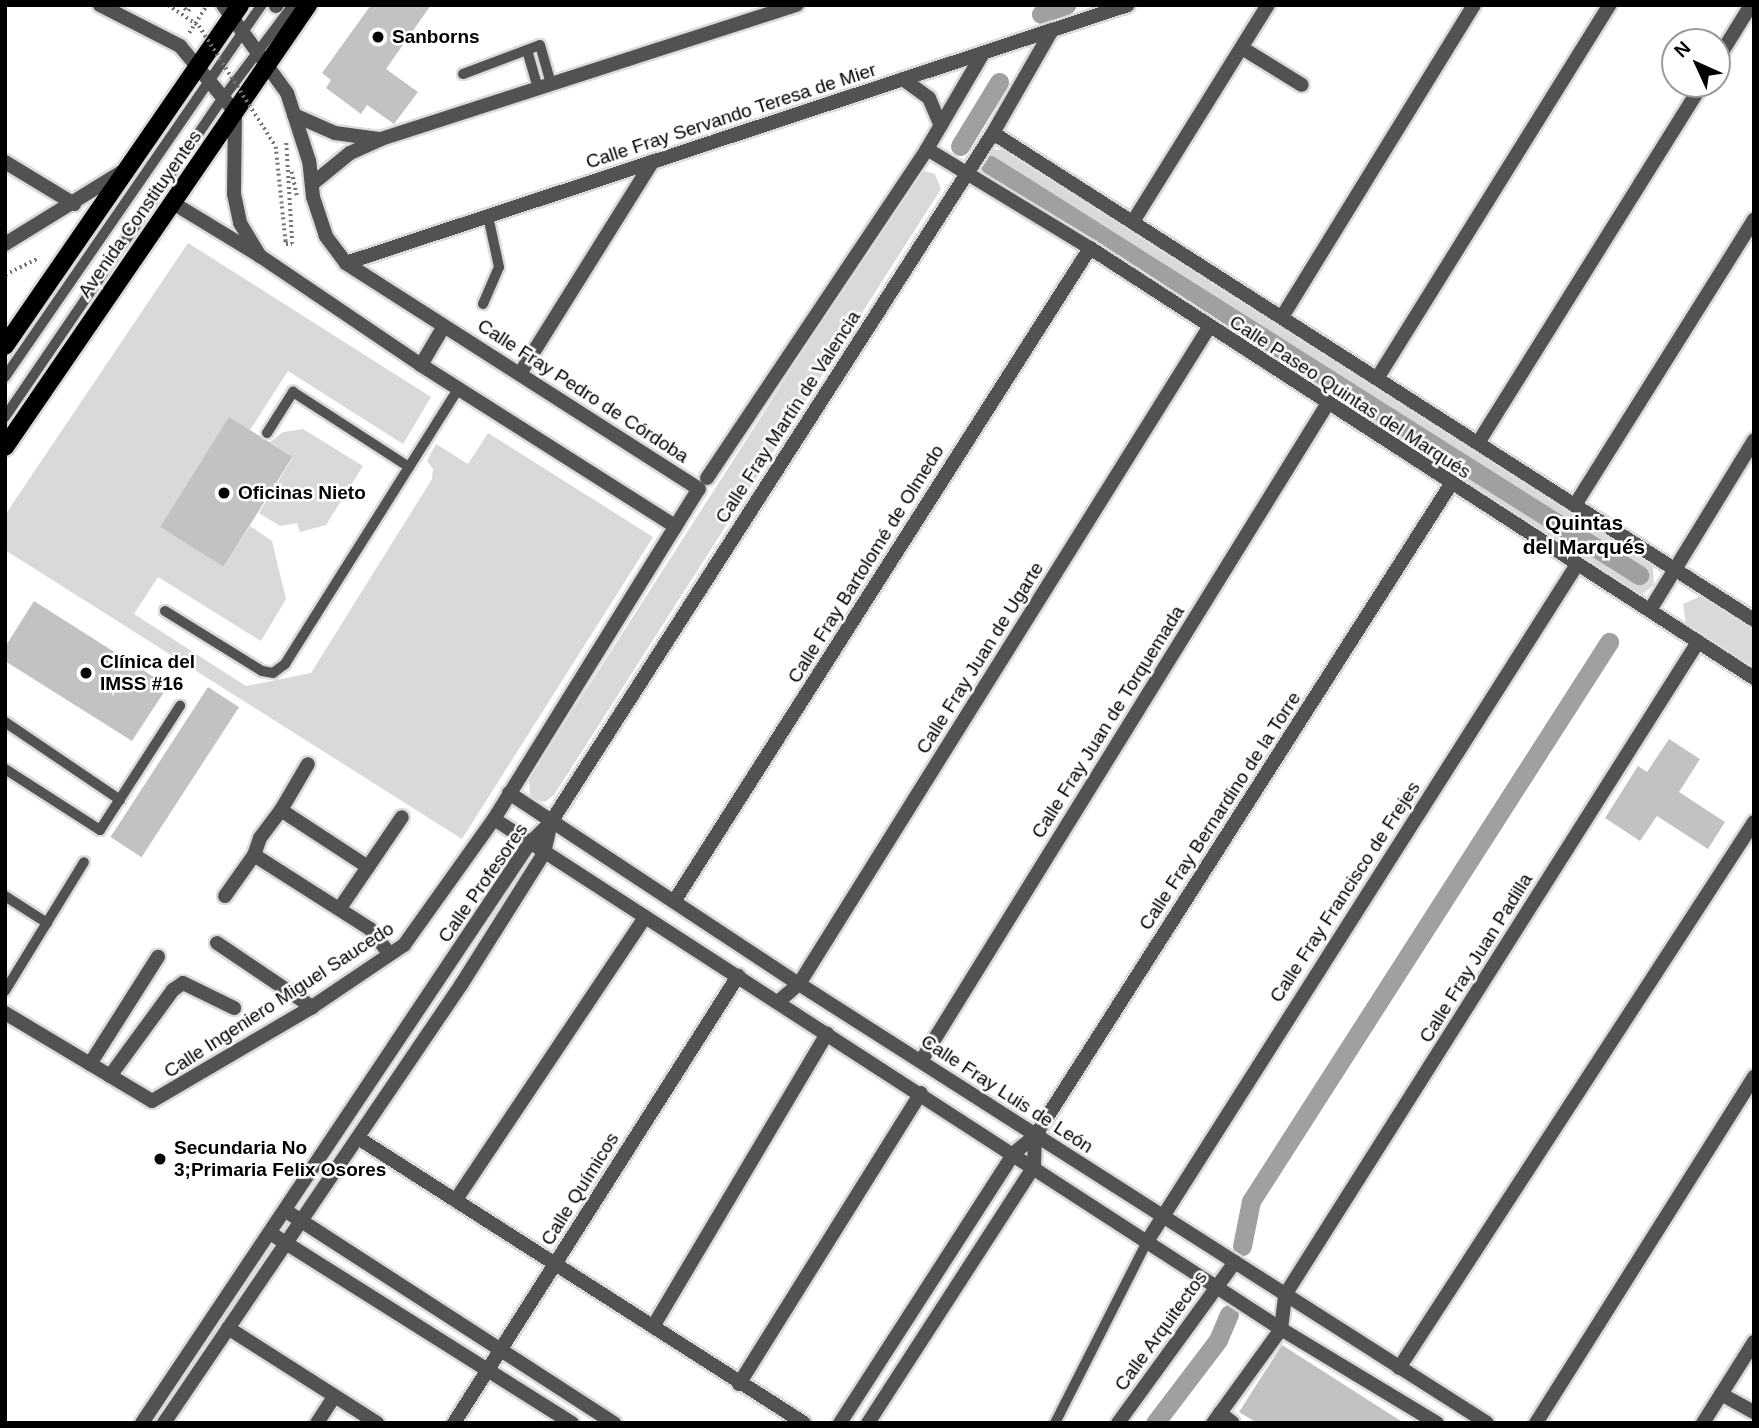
<!DOCTYPE html>
<html>
<head>
<meta charset="utf-8">
<style>
  body { margin:0 }
  #map { position:relative; width:1759px; height:1428px; overflow:hidden; background:#fff; font-family:Helvetica,sans-serif }
  div>[style] { position:absolute }
  .green>* { inset:0; background:#d9d9d9 }
  .canal>* { height:19px; margin:-9.5px; padding:0 9.5px; transform-origin:9.5px; border-radius:9.5px; background:#a0a0a0 }
  .building>* { inset:0; background:#c2c2c2; transform-origin:0 0 }
  .path>* { height:3.5px; margin-top:-1.75px; transform-origin:0; background:repeating-linear-gradient(90deg,#747474 0 2px,transparent 0 5.5px) }
  .roads { filter:drop-shadow(2px 0 #dbdbdb) drop-shadow(-2px 0 #dbdbdb) drop-shadow(0 2px #dbdbdb) drop-shadow(0 -2px #dbdbdb) }
  .service>* { height:10px; margin:-5px; padding:0 5px; transform-origin:5px; border-radius:5px; background:#525252 }
  .pedestrian>* { height:14px; margin:-7px; padding:0 7px; transform-origin:7px; border-radius:7px; background:#525252 }
  .minor>* { height:14px; margin:-7px; padding:0 7px; transform-origin:7px; border-radius:7px; background:#525252 }
  .tertiary>* { height:14px; margin:-7px; padding:0 7px; transform-origin:7px; border-radius:7px; background:#525252 }
  .primary>* { height:18px; margin:-9px; padding:0 9px; transform-origin:9px; border-radius:9px; background:#000 }
  .path-bridge>* { height:3.5px; margin-top:-1.75px; transform-origin:0; background:repeating-linear-gradient(90deg,#747474 0 2px,transparent 0 5.5px) }
  .dots>* { width:19px; height:19px; translate:-50% -50%; box-sizing:border-box; border:4px solid #fff; border-radius:50% }
  span { translate:-50% -50%; white-space:nowrap; text-align:center; line-height:1.15; -webkit-text-stroke:5px #fff; paint-order:stroke }
  .poi-label { font-size:19px; color:#000; font-weight:700 }
  .left { translate:0 -50%; text-align:left }
  .street-label { font-size:19px; color:#000 }
  .neighbourhood-label { font-size:21px; color:#000; font-weight:700 }
  .frame { position:absolute; inset:0; border:7px solid #000; pointer-events:none }
  .north { position:absolute; left:1661px; top:28px; width:70px; height:70px; box-sizing:border-box; background:#fff; border:2px solid #999; border-radius:50%; rotate:315deg; font-size:19px; font-weight:700; line-height:28px; text-align:center; color:#000 }
  .north::after { content:''; display:block; margin:auto; width:24px; height:32px; background:#000; clip-path:polygon(50% 0,100% 100%,50% 72%,0 100%) }
</style>
</head>
<body>
<div id="map">
  <div class="green">
    <div style="clip-path:polygon(988px 149px,1002px 150px,1653px 567px,1654px 585px,1641px 595px,984px 177px,976px 167px)"></div>
    <div style="clip-path:polygon(925px 171px,935px 174px,941px 189px,554px 795px,545px 802px,530px 799px,529px 779px,916px 175px)"></div>
    <div style="clip-path:polygon(188px 243px,431px 397px,403px 444px,288px 371px,250px 430px,229px 418px,161px 528px,224px 567px,250px 526px,272px 541px,286px 599px,261px 641px,158px 577px,134px 614px,246px 686px,311px 673px,432px 479px,433px 469px,427px 461px,436px 444px,468px 464px,488px 433px,653px 537px,462px 839px,5px 550px,5px 515px)"></div>
    <div style="clip-path:polygon(303px 429px,363px 466px,326px 525px,300px 532px,297px 523px,280px 526px,259px 513px,293px 457px,270px 442px,283px 432px)"></div>
    <div style="clip-path:polygon(1701px 596px,1754px 630px,1754px 668px,1686px 624px,1683px 604px)"></div>
  </div>
  <div class="canal">
    <div style="left:1041px;top:14px;width:27px;rotate:-20deg"></div>
    <div style="left:960px;top:146px;width:75px;rotate:-58.6deg"></div>
    <div style="left:990px;top:165px;width:768px;rotate:32.28deg"></div>
    <div style="left:1242px;top:1246px;width:46px;rotate:-78.7deg"></div>
    <div style="left:1251px;top:1201px;width:664px;rotate:-57.36deg"></div>
    <div style="left:1155px;top:1423px;width:104px;rotate:-52.8deg"></div>
    <div style="left:1218px;top:1340px;width:28px;rotate:-67deg"></div>
  </div>
  <div class="building">
    <div style="clip-path:polygon(371px 5px,431px 5px,386px 69px,418px 92px,394px 124px,367px 105px,361px 114px,326px 88px,331px 80px,322px 73px)"></div>
    <div style="left:229px;top:417px;width:75px;height:130px;rotate:32deg"></div>
    <div style="clip-path:polygon(34px 601px,168px 686px,132px 741px,5px 661px,5px 647px)"></div>
    <div style="left:208px;top:687px;width:37px;height:179px;rotate:33deg"></div>
    <div style="clip-path:polygon(1669px 739px,1700px 759px,1679px 792px,1725px 822px,1708px 849px,1657px 816px,1640px 841px,1605px 818px,1638px 766px,1647px 772px)"></div>
    <div style="clip-path:polygon(1282px 1345px,1404px 1423px,1257px 1423px,1239px 1412px)"></div>
  </div>
  <div class="path">
    <div style="left:180px;top:5px;width:10px;rotate:37deg"></div>
    <div style="left:188px;top:11px;width:7px;rotate:-56deg"></div>
    <div style="left:189px;top:33px;width:33px;rotate:-57deg"></div>
    <div style="left:292px;top:172px;width:24px;rotate:78deg"></div>
    <div style="left:286px;top:244px;width:6px"></div>
    <div style="left:292px;top:244px;width:101px;rotate:-93.4deg"></div>
    <div style="left:5px;top:275px;width:37px;rotate:-27deg"></div>
  </div>
  <div class="roads">
    <div class="service">
      <div style="left:527px;top:50px;width:40px;rotate:74deg"></div>
      <div style="left:463px;top:74px;width:82px;rotate:-20.6deg"></div>
      <div style="left:540px;top:45px;width:41px;rotate:74.2deg"></div>
      <div style="left:483px;top:304px;width:40px;rotate:-66.6deg"></div>
      <div style="left:499px;top:267px;width:52px;rotate:-102.2deg"></div>
      <div style="left:5px;top:377px;width:452px;rotate:-55.4deg"></div>
      <div style="left:5px;top:417px;width:386px;rotate:-55.7deg"></div>
      <div style="left:223px;top:98px;width:116px;rotate:-53deg"></div>
      <div style="left:267px;top:433px;width:49px;rotate:-57.6deg"></div>
      <div style="left:293px;top:392px;width:138px;rotate:32.9deg"></div>
      <div style="left:165px;top:611px;width:114px;rotate:31.7deg"></div>
      <div style="left:262px;top:671px;width:11px;rotate:10deg"></div>
      <div style="left:273px;top:673px;width:15px;rotate:-37deg"></div>
      <div style="left:285px;top:664px;width:325px;rotate:-57.8deg"></div>
      <div style="left:5px;top:722px;width:139px;rotate:34.1deg"></div>
      <div style="left:5px;top:769px;width:113px;rotate:32.7deg"></div>
      <div style="left:100px;top:830px;width:148px;rotate:-57.2deg"></div>
      <div style="left:5px;top:896px;width:50px;rotate:32.7deg"></div>
      <div style="left:5px;top:991px;width:151px;rotate:-58.5deg"></div>
      <div style="left:1055px;top:1423px;width:205px;rotate:-63.1deg"></div>
    </div>
    <div class="pedestrian">
      <div style="left:276px;top:6px;width:1px;rotate:-45deg"></div>
    </div>
    <div class="minor">
      <div style="left:1242px;top:48px;width:70px;rotate:31.7deg"></div>
      <div style="left:1717px;top:60px;width:65px;rotate:-58.3deg"></div>
      <div style="left:903px;top:79px;width:32px;rotate:36deg"></div>
      <div style="left:929px;top:98px;width:30px;rotate:67deg"></div>
      <div style="left:294px;top:115px;width:45px;rotate:23.7deg"></div>
      <div style="left:335px;top:133px;width:44px;rotate:7.8deg"></div>
      <div style="left:5px;top:162px;width:81px;rotate:31.3deg"></div>
      <div style="left:312px;top:184px;width:49px;rotate:-39.2deg"></div>
      <div style="left:350px;top:153px;width:34px;rotate:-24deg"></div>
      <div style="left:381px;top:139px;width:437px;rotate:-17.9deg"></div>
      <div style="left:173px;top:203px;width:102px;rotate:31.3deg"></div>
      <div style="left:1134px;top:220px;width:253px;rotate:-58.1deg"></div>
      <div style="left:1282px;top:317px;width:366px;rotate:-58.4deg"></div>
      <div style="left:421px;top:365px;width:45px;rotate:-59.5deg"></div>
      <div style="left:521px;top:372px;width:248px;rotate:-58deg"></div>
      <div style="left:1378px;top:377px;width:438px;rotate:-58.1deg"></div>
      <div style="left:1478px;top:443px;width:423px;rotate:-58deg"></div>
      <div style="left:1575px;top:505px;width:337px;rotate:-57.9deg"></div>
      <div style="left:1650px;top:610px;width:199px;rotate:-58.5deg"></div>
      <div style="left:281px;top:810px;width:53px;rotate:-59.6deg"></div>
      <div style="left:368px;top:867px;width:60px;rotate:-55.8deg"></div>
      <div style="left:225px;top:896px;width:50px;rotate:-54.7deg"></div>
      <div style="left:675px;top:900px;width:773px;rotate:-57.52deg"></div>
      <div style="left:340px;top:908px;width:50px;rotate:-55.7deg"></div>
      <div style="left:368px;top:867px;width:104px;rotate:-146.8deg"></div>
      <div style="left:281px;top:810px;width:35px;rotate:127deg"></div>
      <div style="left:260px;top:838px;width:18px;rotate:109deg"></div>
      <div style="left:254px;top:855px;width:138px;rotate:32.5deg"></div>
      <div style="left:370px;top:929px;width:31px;rotate:52deg"></div>
      <div style="left:217px;top:943px;width:115px;rotate:34deg"></div>
      <div style="left:778px;top:1002px;width:28px;rotate:-41deg"></div>
      <div style="left:799px;top:984px;width:772px;rotate:-58.02deg"></div>
      <div style="left:921px;top:1061px;width:774px;rotate:-58.26deg"></div>
      <div style="left:90px;top:1064px;width:127px;rotate:-57.6deg"></div>
      <div style="left:110px;top:1076px;width:107px;rotate:-53.8deg"></div>
      <div style="left:173px;top:990px;width:12px;rotate:-35deg"></div>
      <div style="left:183px;top:983px;width:57px;rotate:26.1deg"></div>
      <div style="left:358px;top:1138px;width:529px;rotate:32.58deg"></div>
      <div style="left:457px;top:1198px;width:338px;rotate:-56.2deg"></div>
      <div style="left:286px;top:1211px;width:391px;rotate:32.9deg"></div>
      <div style="left:270px;top:1233px;width:357px;rotate:32.2deg"></div>
      <div style="left:1148px;top:1240px;width:798px;rotate:-57.58deg"></div>
      <div style="left:1285px;top:1295px;width:773px;rotate:-57.69deg"></div>
      <div style="left:654px;top:1325px;width:339px;rotate:-59.3deg"></div>
      <div style="left:228px;top:1328px;width:177px;rotate:32.5deg"></div>
      <div style="left:1399px;top:1368px;width:651px;rotate:-56.97deg"></div>
      <div style="left:739px;top:1384px;width:343px;rotate:-58deg"></div>
      <div style="left:1721px;top:1394px;width:38px;rotate:29deg"></div>
      <div style="left:1220px;top:1413px;width:16px;rotate:38deg"></div>
      <div style="left:317px;top:1423px;width:31px;rotate:-57deg"></div>
      <div style="left:840px;top:1423px;width:321px;rotate:-57.2deg"></div>
      <div style="left:1014px;top:1153px;width:27px;rotate:-39deg"></div>
      <div style="left:1035px;top:1136px;width:773px;rotate:-57.46deg"></div>
      <div style="left:868px;top:1423px;width:306px;rotate:-57.1deg"></div>
      <div style="left:1034px;top:1166px;width:30px;rotate:-88deg"></div>
      <div style="left:1213px;top:1423px;width:116px;rotate:-54.1deg"></div>
      <div style="left:1281px;top:1329px;width:182px;rotate:31.1deg"></div>
      <div style="left:1536px;top:1423px;width:409px;rotate:-57.8deg"></div>
    </div>
    <div class="tertiary">
      <div style="left:100px;top:5px;width:90px;rotate:27.1deg"></div>
      <div style="left:180px;top:46px;width:86px;rotate:50.2deg"></div>
      <div style="left:235px;top:112px;width:82px;rotate:90.7deg"></div>
      <div style="left:234px;top:194px;width:30px;rotate:78deg"></div>
      <div style="left:240px;top:223px;width:39px;rotate:59deg"></div>
      <div style="left:260px;top:256px;width:194px;rotate:34.1deg"></div>
      <div style="left:421px;top:365px;width:301px;rotate:32.4deg"></div>
      <div style="left:993px;top:133px;width:903px;rotate:32.62deg"></div>
      <div style="left:927px;top:149px;width:191px;rotate:31.3deg"></div>
      <div style="left:1090px;top:248px;width:791px;rotate:32.93deg"></div>
      <div style="left:5px;top:244px;width:139px;rotate:-31.7deg"></div>
      <div style="left:346px;top:263px;width:823px;rotate:-18.26deg"></div>
      <div style="left:707px;top:478px;width:396px;rotate:-56.2deg"></div>
      <div style="left:927px;top:149px;width:111px;rotate:-59.7deg"></div>
      <div style="left:509px;top:793px;width:347px;rotate:33.4deg"></div>
      <div style="left:799px;top:984px;width:816px;rotate:32.54deg"></div>
      <div style="left:494px;top:819px;width:938px;rotate:32.94deg"></div>
      <div style="left:1281px;top:1329px;width:34px;rotate:-83deg"></div>
      <div style="left:5px;top:1013px;width:171px;rotate:30.9deg"></div>
      <div style="left:152px;top:1101px;width:186px;rotate:-30.4deg"></div>
      <div style="left:312px;top:1007px;width:111px;rotate:-34deg"></div>
      <div style="left:404px;top:945px;width:155px;rotate:-54.5deg"></div>
      <div style="left:494px;top:819px;width:388px;rotate:-58.2deg"></div>
      <div style="left:699px;top:489px;width:419px;rotate:-147.4deg"></div>
      <div style="left:346px;top:263px;width:34px;rotate:-127deg"></div>
      <div style="left:326px;top:236px;width:41px;rotate:-108.4deg"></div>
      <div style="left:313px;top:197px;width:36px;rotate:-96deg"></div>
      <div style="left:309px;top:161px;width:71px;rotate:-107.9deg"></div>
      <div style="left:287px;top:93px;width:109px;rotate:-126deg"></div>
      <div style="left:142px;top:1423px;width:696px;rotate:-56.24deg"></div>
      <div style="left:529px;top:844px;width:31px;rotate:-45deg"></div>
      <div style="left:551px;top:822px;width:819px;rotate:-57.32deg"></div>
      <div style="left:993px;top:133px;width:119px;rotate:-60.2deg"></div>
      <div style="left:164px;top:1423px;width:529px;rotate:-55.86deg"></div>
      <div style="left:461px;top:985px;width:156px;rotate:-57.8deg"></div>
      <div style="left:544px;top:853px;width:31px;rotate:-77deg"></div>
      <div style="left:454px;top:1423px;width:530px;rotate:-57.57deg"></div>
      <div style="left:1118px;top:1423px;width:199px;rotate:-54deg"></div>
      <div style="left:1703px;top:1423px;width:96px;rotate:-57.8deg"></div>
    </div>
    <div class="primary">
      <div style="left:5px;top:346px;width:414px;rotate:-55.4deg"></div>
      <div style="left:5px;top:447px;width:536px;rotate:-55.57deg"></div>
    </div>
  </div>
  <div class="path-bridge">
    <div style="left:168px;top:5px;width:37px;rotate:34deg"></div>
    <div style="left:199px;top:26px;width:143px;rotate:57.5deg"></div>
    <div style="left:276px;top:147px;width:98px;rotate:84.1deg"></div>
  </div>
  <div class="dots">
    <div style="left:378px;top:37px;background:#000"></div>
    <div style="left:224px;top:493px;background:#000"></div>
    <div style="left:86px;top:673px;background:#000"></div>
    <div style="left:160px;top:1159px;background:#000"></div>
  </div>
  <div class="poi-label">
    <span class="left" style="left:392px;top:37px">Sanborns</span>
    <span class="left" style="left:238px;top:493px">Oficinas Nieto</span>
    <span class="left" style="left:100px;top:673px">Clínica del<br>IMSS #16</span>
    <span class="left" style="left:174px;top:1159px">Secundaria No<br>3;Primaria Felix Osores</span>
  </div>
  <div class="street-label">
    <span style="left:731px;top:116px;rotate:-18deg">Calle Fray Servando Teresa de Mier</span>
    <span style="left:140px;top:214px;rotate:-55deg">Avenida Constituyentes</span>
    <span style="left:583px;top:391px;rotate:33deg">Calle Fray Pedro de Córdoba</span>
    <span style="left:1350px;top:397px;rotate:33deg">Calle Paseo Quintas del Marqués</span>
    <span style="left:788px;top:417px;rotate:-57deg">Calle Fray Martín de Valencia</span>
    <span style="left:866px;top:564px;rotate:-58deg">Calle Fray Bartolomé de Olmedo</span>
    <span style="left:980px;top:658px;rotate:-58deg">Calle Fray Juan de Ugarte</span>
    <span style="left:1108px;top:722px;rotate:-58deg">Calle Fray Juan de Torquemada</span>
    <span style="left:1220px;top:811px;rotate:-57deg">Calle Fray Bernardino de la Torre</span>
    <span style="left:483px;top:883px;rotate:-55deg">Calle Profesores</span>
    <span style="left:1345px;top:892px;rotate:-57deg">Calle Fray Francisco de Frejes</span>
    <span style="left:1476px;top:958px;rotate:-58deg">Calle Fray Juan Padilla</span>
    <span style="left:279px;top:1000px;rotate:-33deg">Calle Ingeniero Miguel Saucedo</span>
    <span style="left:1007px;top:1094px;rotate:33deg">Calle Fray Luis de León</span>
    <span style="left:580px;top:1189px;rotate:-58deg">Calle Químicos</span>
    <span style="left:1161px;top:1331px;rotate:-54deg">Calle Arquitectos</span>
  </div>
  <div class="neighbourhood-label">
    <span style="left:1584px;top:535px">Quintas<br>del Marqués</span>
  </div>
  <div class="frame"></div>
  <div class="north">N</div>
</div>
</body>
</html>
